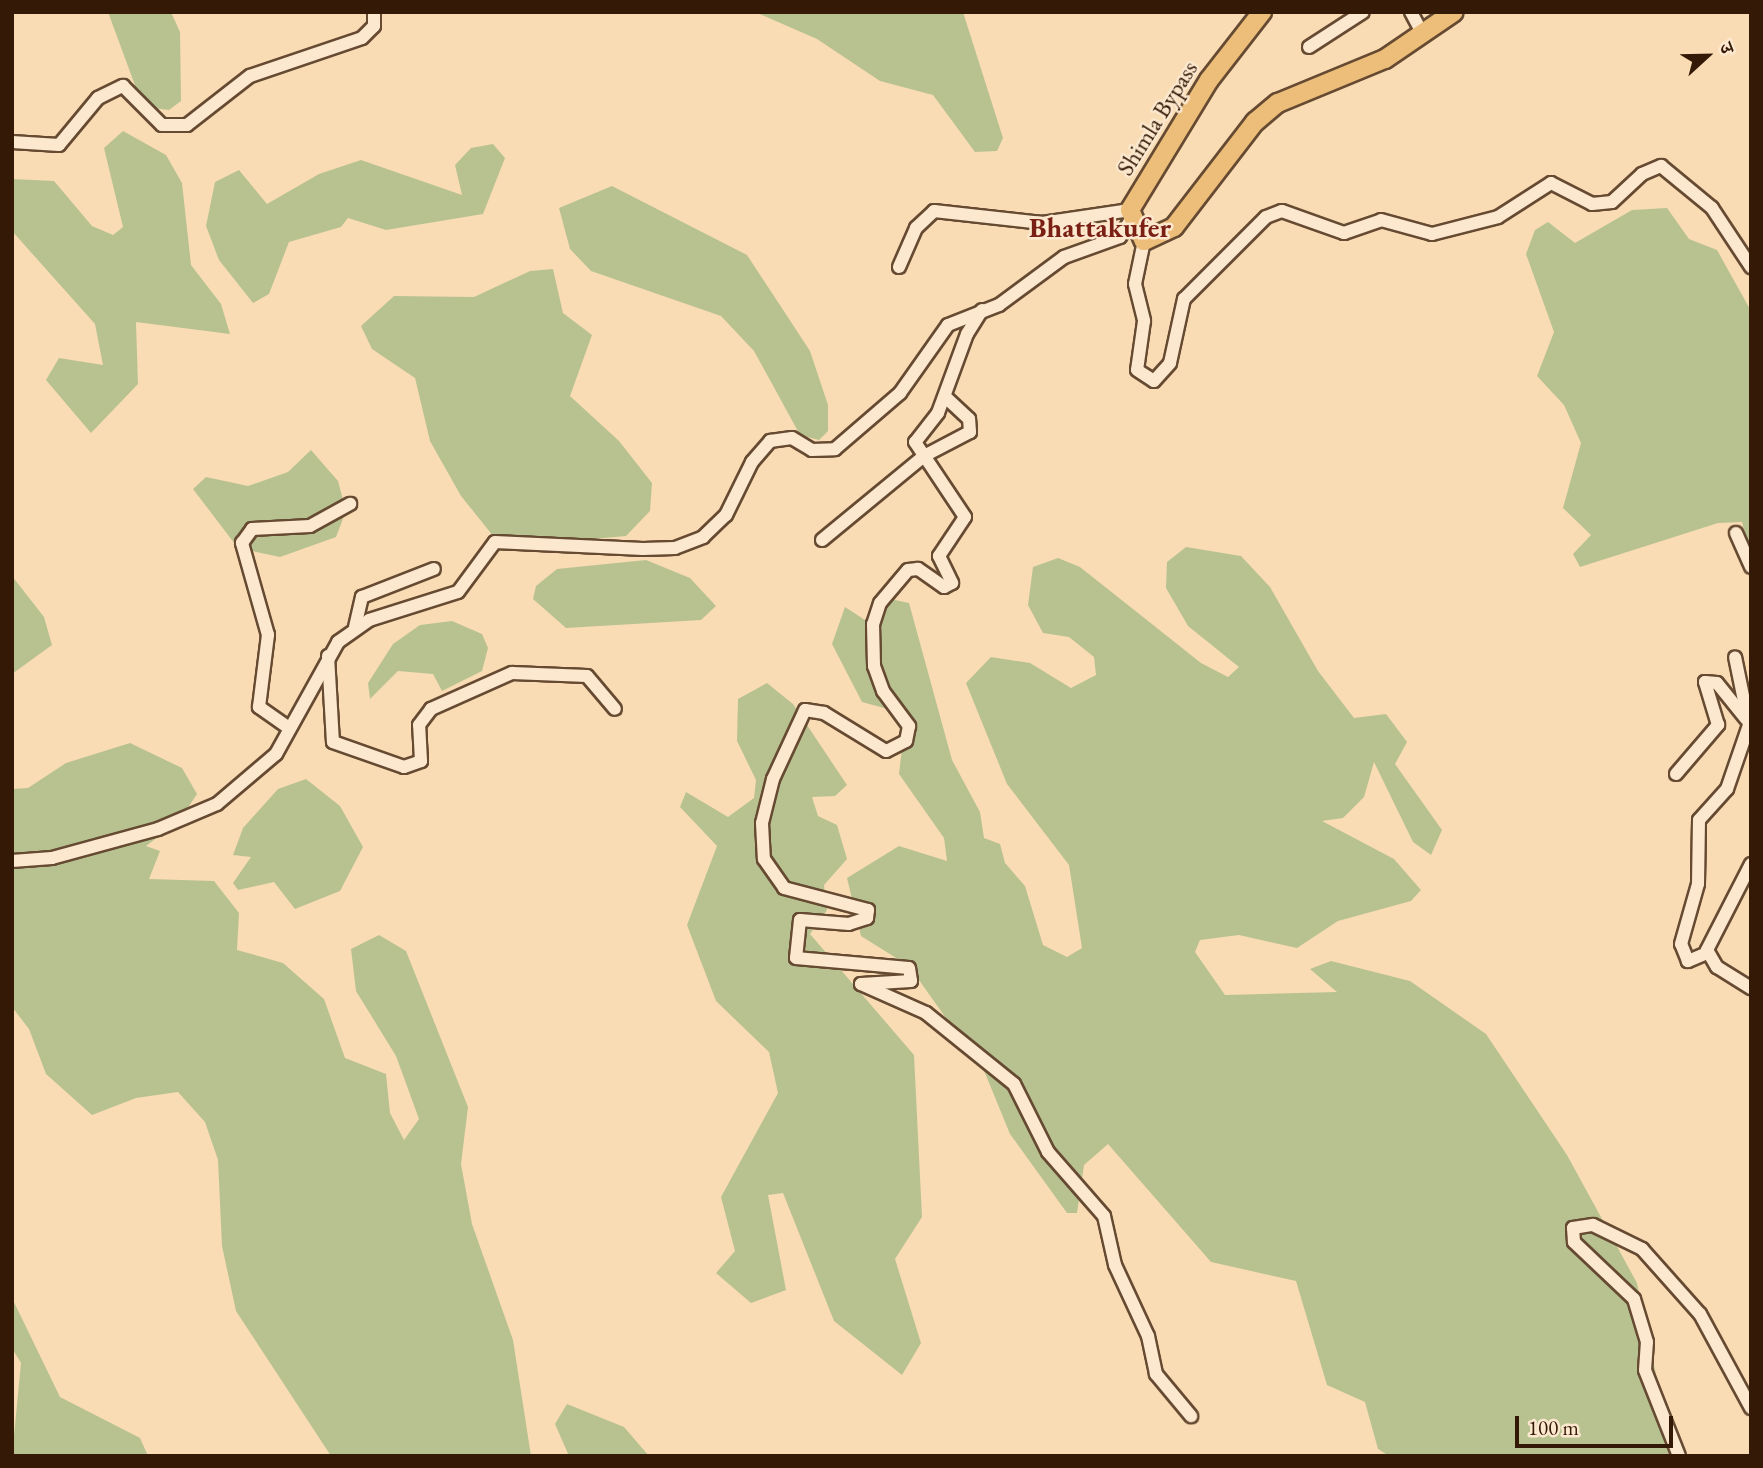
<!DOCTYPE html>
<html>
<head>
<meta charset="utf-8">
<style>
  body { margin:0 }
  #map { position:relative; width:1763px; height:1468px; overflow:hidden; background:#f9dcb4; font-family:"EB Garamond","Noto Serif Devanagari",serif }
  div>[style] { position:absolute }
  .green>* { inset:0; background:#b8c291 }
  .roads { filter:drop-shadow(2px 0 #664a32) drop-shadow(-2px 0 #664a32) drop-shadow(0 2px #664a32) drop-shadow(0 -2px #664a32) }
  .minor>* { height:12px; margin:-6px; padding:0 6px; transform-origin:6px; border-radius:6px; background:#fbe8ce }
  .highway>* { height:18px; margin:-9px; padding:0 9px; transform-origin:9px; border-radius:9px; background:#ecbe7a }
  span { translate:-50% -50%; white-space:nowrap; text-align:center; line-height:1.15; -webkit-text-stroke:5px #fbe8ce; paint-order:stroke }
  .street-label { font-size:24px; color:#351907 }
  .quarter-label { font-size:28px; color:#7a1f14; font-weight:700 }
  .frame { position:absolute; inset:0; border:14px solid #351907; pointer-events:none }
  .north { position:absolute; left:1672px; top:21px; width:70px; height:70px; -webkit-text-stroke:5px #fbe8ce; paint-order:stroke; rotate:68deg; font-size:19px; font-weight:700; line-height:28px; text-align:center; color:#351907 }
  .north::after { content:''; display:block; margin:auto; width:24px; height:32px; background:#351907; clip-path:polygon(50% 0,100% 100%,50% 72%,0 100%) }
  .scale { position:absolute; left:1515px; top:1416px; width:158px; height:32px; box-sizing:border-box; border:4px solid #351907; border-top:0; padding-left:9px; font-size:21px; line-height:24px; white-space:nowrap; color:#351907; -webkit-text-stroke:5px #fbe8ce; paint-order:stroke }
</style>
</head>
<body>
<div id="map">
  <div class="green">
    <div style="clip-path:polygon(108px 12px,171px 12px,180px 32px,181px 101px,169px 110px,152px 108px,136px 88px)"></div>
    <div style="clip-path:polygon(755px 12px,963px 12px,1003px 138px,997px 151px,975px 152px,933px 95px,880px 81px,817px 39px)"></div>
    <div style="clip-path:polygon(123px 131px,166px 155px,182px 183px,191px 265px,221px 304px,230px 334px,136px 322px,138px 384px,91px 433px,46px 380px,59px 358px,103px 365px,95px 324px,12px 231px,12px 179px,54px 181px,92px 226px,113px 235px,123px 227px,104px 148px)"></div>
    <div style="clip-path:polygon(493px 144px,505px 158px,483px 214px,386px 230px,348px 218px,341px 227px,289px 242px,269px 294px,253px 303px,219px 260px,206px 226px,215px 182px,239px 170px,267px 204px,319px 174px,361px 160px,462px 195px,455px 165px,471px 148px)"></div>
    <div style="clip-path:polygon(612px 186px,747px 255px,810px 351px,828px 405px,828px 431px,819px 440px,800px 435px,754px 351px,721px 316px,591px 271px,570px 249px,559px 208px)"></div>
    <div style="clip-path:polygon(1667px 208px,1689px 239px,1717px 250px,1751px 311px,1751px 557px,1742px 522px,1718px 523px,1580px 567px,1573px 554px,1591px 535px,1563px 508px,1581px 443px,1564px 405px,1537px 376px,1554px 332px,1526px 254px,1535px 230px,1548px 222px,1575px 243px,1632px 210px)"></div>
    <div style="clip-path:polygon(553px 269px,563px 313px,592px 335px,570px 396px,619px 441px,652px 483px,650px 511px,626px 536px,502px 547px,461px 496px,430px 441px,415px 378px,372px 349px,361px 326px,394px 296px,474px 297px,530px 271px)"></div>
    <div style="clip-path:polygon(311px 450px,338px 481px,346px 511px,336px 537px,280px 557px,238px 548px,193px 489px,206px 477px,248px 486px,288px 472px)"></div>
    <div style="clip-path:polygon(1186px 547px,1241px 556px,1270px 587px,1318px 671px,1354px 718px,1386px 714px,1407px 742px,1395px 764px,1442px 830px,1431px 855px,1413px 842px,1374px 762px,1364px 797px,1343px 818px,1322px 821px,1394px 859px,1421px 890px,1411px 901px,1338px 921px,1297px 948px,1239px 935px,1200px 940px,1195px 952px,1225px 995px,1337px 992px,1310px 969px,1331px 961px,1410px 981px,1486px 1034px,1567px 1155px,1637px 1283px,1673px 1456px,1389px 1456px,1378px 1449px,1365px 1402px,1327px 1385px,1296px 1281px,1211px 1262px,1108px 1144px,1084px 1165px,1077px 1213px,1067px 1213px,1010px 1134px,985px 1073px,909px 966px,861px 936px,847px 878px,899px 846px,947px 861px,944px 838px,899px 774px,906px 714px,862px 702px,832px 644px,845px 607px,865px 620px,890px 599px,909px 603px,952px 760px,980px 812px,984px 838px,1000px 844px,1005px 863px,1025px 886px,1043px 945px,1067px 957px,1082px 948px,1069px 865px,1007px 784px,966px 683px,991px 657px,1030px 663px,1071px 688px,1096px 675px,1094px 657px,1069px 637px,1043px 633px,1028px 605px,1033px 567px,1058px 558px,1080px 567px,1201px 663px,1228px 677px,1239px 667px,1188px 626px,1166px 588px,1167px 562px)"></div>
    <div style="clip-path:polygon(646px 560px,690px 578px,716px 606px,701px 620px,566px 628px,533px 599px,536px 586px,557px 569px)"></div>
    <div style="clip-path:polygon(12px 576px,44px 617px,52px 645px,12px 674px)"></div>
    <div style="clip-path:polygon(452px 621px,482px 634px,488px 648px,482px 671px,442px 691px,433px 674px,398px 671px,370px 699px,368px 683px,393px 644px,420px 625px)"></div>
    <div style="clip-path:polygon(767px 683px,793px 704px,847px 785px,835px 796px,812px 797px,818px 816px,837px 825px,847px 859px,824px 885px,827px 910px,810px 934px,914px 1055px,922px 1217px,895px 1259px,921px 1343px,902px 1375px,834px 1321px,783px 1193px,768px 1195px,786px 1290px,751px 1303px,716px 1273px,735px 1251px,721px 1197px,778px 1093px,769px 1052px,716px 1001px,687px 925px,717px 846px,680px 807px,686px 792px,728px 817px,754px 798px,756px 780px,737px 741px,738px 699px)"></div>
    <div style="clip-path:polygon(130px 743px,182px 768px,197px 794px,179px 821px,146px 846px,160px 851px,149px 879px,214px 881px,239px 913px,237px 950px,283px 963px,324px 999px,345px 1058px,386px 1074px,390px 1113px,404px 1140px,419px 1119px,396px 1056px,356px 991px,351px 949px,379px 935px,406px 951px,468px 1107px,461px 1164px,472px 1224px,513px 1340px,531px 1456px,331px 1456px,236px 1311px,222px 1246px,218px 1160px,205px 1122px,178px 1092px,136px 1098px,92px 1115px,46px 1074px,29px 1029px,12px 1007px,12px 789px,28px 788px,66px 763px)"></div>
    <div style="clip-path:polygon(306px 779px,340px 806px,363px 847px,340px 891px,295px 909px,274px 882px,238px 890px,233px 883px,251px 857px,233px 855px,243px 828px,278px 789px)"></div>
    <div style="clip-path:polygon(12px 1298px,60px 1397px,140px 1438px,148px 1456px,12px 1456px,21px 1363px,12px 1348px)"></div>
    <div style="clip-path:polygon(567px 1404px,624px 1427px,649px 1456px,569px 1456px,555px 1424px)"></div>
  </div>
  <div class="roads">
    <div class="minor">
      <div style="left:1411px;top:12px;width:21px;rotate:62deg"></div>
      <div style="left:1309px;top:47px;width:64px;rotate:-32.9deg"></div>
      <div style="left:12px;top:142px;width:47px;rotate:3.7deg"></div>
      <div style="left:59px;top:145px;width:61px;rotate:-50.3deg"></div>
      <div style="left:98px;top:98px;width:28px;rotate:-26deg"></div>
      <div style="left:123px;top:86px;width:55px;rotate:45deg"></div>
      <div style="left:162px;top:125px;width:25px"></div>
      <div style="left:187px;top:125px;width:80px;rotate:-37.9deg"></div>
      <div style="left:250px;top:76px;width:118px;rotate:-18.7deg"></div>
      <div style="left:362px;top:38px;width:17px;rotate:-45deg"></div>
      <div style="left:374px;top:26px;width:14px;rotate:-90deg"></div>
      <div style="left:1144px;top:241px;width:44px;rotate:101.8deg"></div>
      <div style="left:1135px;top:284px;width:38px;rotate:76deg"></div>
      <div style="left:1144px;top:321px;width:49px;rotate:98.1deg"></div>
      <div style="left:1137px;top:370px;width:20px;rotate:33deg"></div>
      <div style="left:1154px;top:381px;width:24px;rotate:-48deg"></div>
      <div style="left:1170px;top:363px;width:66px;rotate:-77.7deg"></div>
      <div style="left:1184px;top:299px;width:116px;rotate:-45deg"></div>
      <div style="left:1266px;top:217px;width:17px;rotate:-21deg"></div>
      <div style="left:1282px;top:211px;width:66px;rotate:19.5deg"></div>
      <div style="left:1344px;top:233px;width:39px;rotate:-19deg"></div>
      <div style="left:1381px;top:220px;width:53px;rotate:15.4deg"></div>
      <div style="left:1432px;top:234px;width:68px;rotate:-14.4deg"></div>
      <div style="left:1498px;top:217px;width:63px;rotate:-32.7deg"></div>
      <div style="left:1551px;top:183px;width:46px;rotate:27.1deg"></div>
      <div style="left:1592px;top:204px;width:20px;rotate:-6deg"></div>
      <div style="left:1612px;top:202px;width:41px;rotate:-43deg"></div>
      <div style="left:1642px;top:174px;width:21px;rotate:-23deg"></div>
      <div style="left:1661px;top:166px;width:66px;rotate:39.5deg"></div>
      <div style="left:1712px;top:208px;width:71px;rotate:56.5deg"></div>
      <div style="left:899px;top:267px;width:43px;rotate:-66.4deg"></div>
      <div style="left:916px;top:228px;width:25px;rotate:-43deg"></div>
      <div style="left:934px;top:211px;width:109px;rotate:6.3deg"></div>
      <div style="left:1042px;top:223px;width:89px;rotate:-8.4deg"></div>
      <div style="left:982px;top:310px;width:28px;rotate:122deg"></div>
      <div style="left:967px;top:334px;width:84px;rotate:110.2deg"></div>
      <div style="left:938px;top:413px;width:37px;rotate:128deg"></div>
      <div style="left:915px;top:442px;width:90px;rotate:56.3deg"></div>
      <div style="left:965px;top:517px;width:47px;rotate:123.7deg"></div>
      <div style="left:939px;top:556px;width:30px;rotate:64deg"></div>
      <div style="left:952px;top:583px;width:9px;rotate:153deg"></div>
      <div style="left:944px;top:587px;width:32px;rotate:-145deg"></div>
      <div style="left:918px;top:569px;width:10px;rotate:174deg"></div>
      <div style="left:908px;top:570px;width:43px;rotate:130.3deg"></div>
      <div style="left:880px;top:603px;width:22px;rotate:108deg"></div>
      <div style="left:873px;top:624px;width:42px;rotate:88.6deg"></div>
      <div style="left:874px;top:666px;width:27px;rotate:70deg"></div>
      <div style="left:883px;top:691px;width:44px;rotate:53.4deg"></div>
      <div style="left:909px;top:726px;width:15px;rotate:101deg"></div>
      <div style="left:906px;top:741px;width:22px;rotate:153deg"></div>
      <div style="left:886px;top:751px;width:73px;rotate:-148.5deg"></div>
      <div style="left:824px;top:713px;width:19px;rotate:-171deg"></div>
      <div style="left:805px;top:710px;width:76px;rotate:114.9deg"></div>
      <div style="left:773px;top:779px;width:45px;rotate:104deg"></div>
      <div style="left:762px;top:823px;width:36px;rotate:87deg"></div>
      <div style="left:764px;top:859px;width:35px;rotate:55deg"></div>
      <div style="left:784px;top:888px;width:87px;rotate:14.7deg"></div>
      <div style="left:868px;top:910px;width:8px;rotate:97deg"></div>
      <div style="left:867px;top:918px;width:19px;rotate:162deg"></div>
      <div style="left:849px;top:924px;width:49px;rotate:-175.3deg"></div>
      <div style="left:800px;top:920px;width:38px;rotate:96deg"></div>
      <div style="left:796px;top:958px;width:113px;rotate:5.1deg"></div>
      <div style="left:909px;top:968px;width:13px;rotate:81deg"></div>
      <div style="left:911px;top:981px;width:50px;rotate:176.6deg"></div>
      <div style="left:861px;top:984px;width:71px;rotate:24deg"></div>
      <div style="left:926px;top:1013px;width:113px;rotate:38.9deg"></div>
      <div style="left:1014px;top:1084px;width:76px;rotate:63.4deg"></div>
      <div style="left:1048px;top:1152px;width:85px;rotate:48.8deg"></div>
      <div style="left:1104px;top:1216px;width:50px;rotate:77.3deg"></div>
      <div style="left:1115px;top:1265px;width:78px;rotate:65.1deg"></div>
      <div style="left:1148px;top:1336px;width:39px;rotate:78deg"></div>
      <div style="left:1156px;top:1374px;width:55px;rotate:50.2deg"></div>
      <div style="left:1736px;top:533px;width:37px;rotate:66deg"></div>
      <div style="left:822px;top:540px;width:132px;rotate:-39.5deg"></div>
      <div style="left:924px;top:456px;width:52px;rotate:-27.6deg"></div>
      <div style="left:970px;top:432px;width:13px;rotate:-94deg"></div>
      <div style="left:969px;top:419px;width:33px;rotate:-137deg"></div>
      <div style="left:355px;top:627px;width:31px;rotate:-77deg"></div>
      <div style="left:362px;top:597px;width:77px;rotate:-21.3deg"></div>
      <div style="left:328px;top:656px;width:86px;rotate:86.7deg"></div>
      <div style="left:333px;top:742px;width:75px;rotate:19.4deg"></div>
      <div style="left:404px;top:767px;width:18px;rotate:-19deg"></div>
      <div style="left:421px;top:761px;width:36px;rotate:-93deg"></div>
      <div style="left:419px;top:725px;width:20px;rotate:-53deg"></div>
      <div style="left:431px;top:709px;width:89px;rotate:-24deg"></div>
      <div style="left:512px;top:673px;width:75px;rotate:2.3deg"></div>
      <div style="left:587px;top:676px;width:43px;rotate:49.7deg"></div>
      <div style="left:289px;top:728px;width:37px;rotate:-145deg"></div>
      <div style="left:259px;top:707px;width:73px;rotate:-82.9deg"></div>
      <div style="left:268px;top:635px;width:96px;rotate:-105.8deg"></div>
      <div style="left:242px;top:543px;width:17px;rotate:-54deg"></div>
      <div style="left:252px;top:529px;width:58px;rotate:-3deg"></div>
      <div style="left:310px;top:526px;width:46px;rotate:-28.8deg"></div>
      <div style="left:1676px;top:774px;width:65px;rotate:-49.4deg"></div>
      <div style="left:1718px;top:725px;width:45px;rotate:-106.8deg"></div>
      <div style="left:1705px;top:682px;width:12px;rotate:5deg"></div>
      <div style="left:1717px;top:683px;width:46px;rotate:51.1deg"></div>
      <div style="left:12px;top:861px;width:40px;rotate:-4.3deg"></div>
      <div style="left:52px;top:858px;width:110px;rotate:-15.3deg"></div>
      <div style="left:158px;top:829px;width:64px;rotate:-23deg"></div>
      <div style="left:217px;top:804px;width:77px;rotate:-40.3deg"></div>
      <div style="left:276px;top:754px;width:128px;rotate:-61deg"></div>
      <div style="left:338px;top:642px;width:38px;rotate:-35deg"></div>
      <div style="left:369px;top:620px;width:93px;rotate:-17.5deg"></div>
      <div style="left:458px;top:592px;width:62px;rotate:-53.5deg"></div>
      <div style="left:495px;top:542px;width:148px;rotate:2.7deg"></div>
      <div style="left:643px;top:549px;width:32px;rotate:-2deg"></div>
      <div style="left:675px;top:548px;width:30px;rotate:-21deg"></div>
      <div style="left:703px;top:537px;width:32px;rotate:-44deg"></div>
      <div style="left:726px;top:515px;width:59px;rotate:-63.9deg"></div>
      <div style="left:752px;top:462px;width:28px;rotate:-49deg"></div>
      <div style="left:770px;top:441px;width:22px;rotate:-8deg"></div>
      <div style="left:792px;top:438px;width:23px;rotate:31deg"></div>
      <div style="left:812px;top:450px;width:23px;rotate:-2deg"></div>
      <div style="left:835px;top:449px;width:86px;rotate:-40.7deg"></div>
      <div style="left:900px;top:393px;width:83px;rotate:-54.8deg"></div>
      <div style="left:948px;top:325px;width:55px;rotate:-21.4deg"></div>
      <div style="left:999px;top:305px;width:81px;rotate:-36.4deg"></div>
      <div style="left:1064px;top:257px;width:59px;rotate:-19.7deg"></div>
      <div style="left:1120px;top:237px;width:19px;rotate:-58deg"></div>
      <div style="left:1751px;top:864px;width:97px;rotate:117.1deg"></div>
      <div style="left:1707px;top:950px;width:20px;rotate:60deg"></div>
      <div style="left:1717px;top:967px;width:40px;rotate:32deg"></div>
      <div style="left:1707px;top:953px;width:21px;rotate:157deg"></div>
      <div style="left:1688px;top:961px;width:18px;rotate:-112deg"></div>
      <div style="left:1681px;top:944px;width:62px;rotate:-74.2deg"></div>
      <div style="left:1698px;top:884px;width:64px;rotate:-89.1deg"></div>
      <div style="left:1699px;top:820px;width:42px;rotate:-47.9deg"></div>
      <div style="left:1727px;top:789px;width:68px;rotate:-71deg"></div>
      <div style="left:1749px;top:725px;width:69px;rotate:-101.6deg"></div>
      <div style="left:1679px;top:1456px;width:92px;rotate:-111.6deg"></div>
      <div style="left:1645px;top:1370px;width:28px;rotate:-86deg"></div>
      <div style="left:1647px;top:1342px;width:45px;rotate:-106.8deg"></div>
      <div style="left:1634px;top:1299px;width:83px;rotate:-136.5deg"></div>
      <div style="left:1574px;top:1242px;width:14px;rotate:-94deg"></div>
      <div style="left:1573px;top:1228px;width:20px;rotate:-9deg"></div>
      <div style="left:1593px;top:1225px;width:55px;rotate:26.1deg"></div>
      <div style="left:1642px;top:1249px;width:87px;rotate:48.3deg"></div>
      <div style="left:1700px;top:1314px;width:107px;rotate:61.5deg"></div>
    </div>
    <div class="highway">
      <div style="left:1262px;top:12px;width:86px;rotate:127.9deg"></div>
      <div style="left:1209px;top:80px;width:152px;rotate:121.3deg"></div>
      <div style="left:1130px;top:210px;width:34px;rotate:66deg"></div>
      <div style="left:1144px;top:241px;width:33px;rotate:-25deg"></div>
      <div style="left:1174px;top:227px;width:133px;rotate:-52.4deg"></div>
      <div style="left:1255px;top:122px;width:30px;rotate:-40deg"></div>
      <div style="left:1278px;top:103px;width:116px;rotate:-22.4deg"></div>
      <div style="left:1385px;top:59px;width:83px;rotate:-34.3deg"></div>
    </div>
  </div>
  <div class="street-label">
    <span style="left:1157px;top:118px;rotate:-58deg">Shimla Bypass</span>
  </div>
  <div class="quarter-label">
    <span style="left:1100px;top:227px">Bhattakufer</span>
  </div>
  <div class="frame"></div>
  <div class="north">उ</div>
  <div class="scale">100 m</div>
</div>
</body>
</html>
